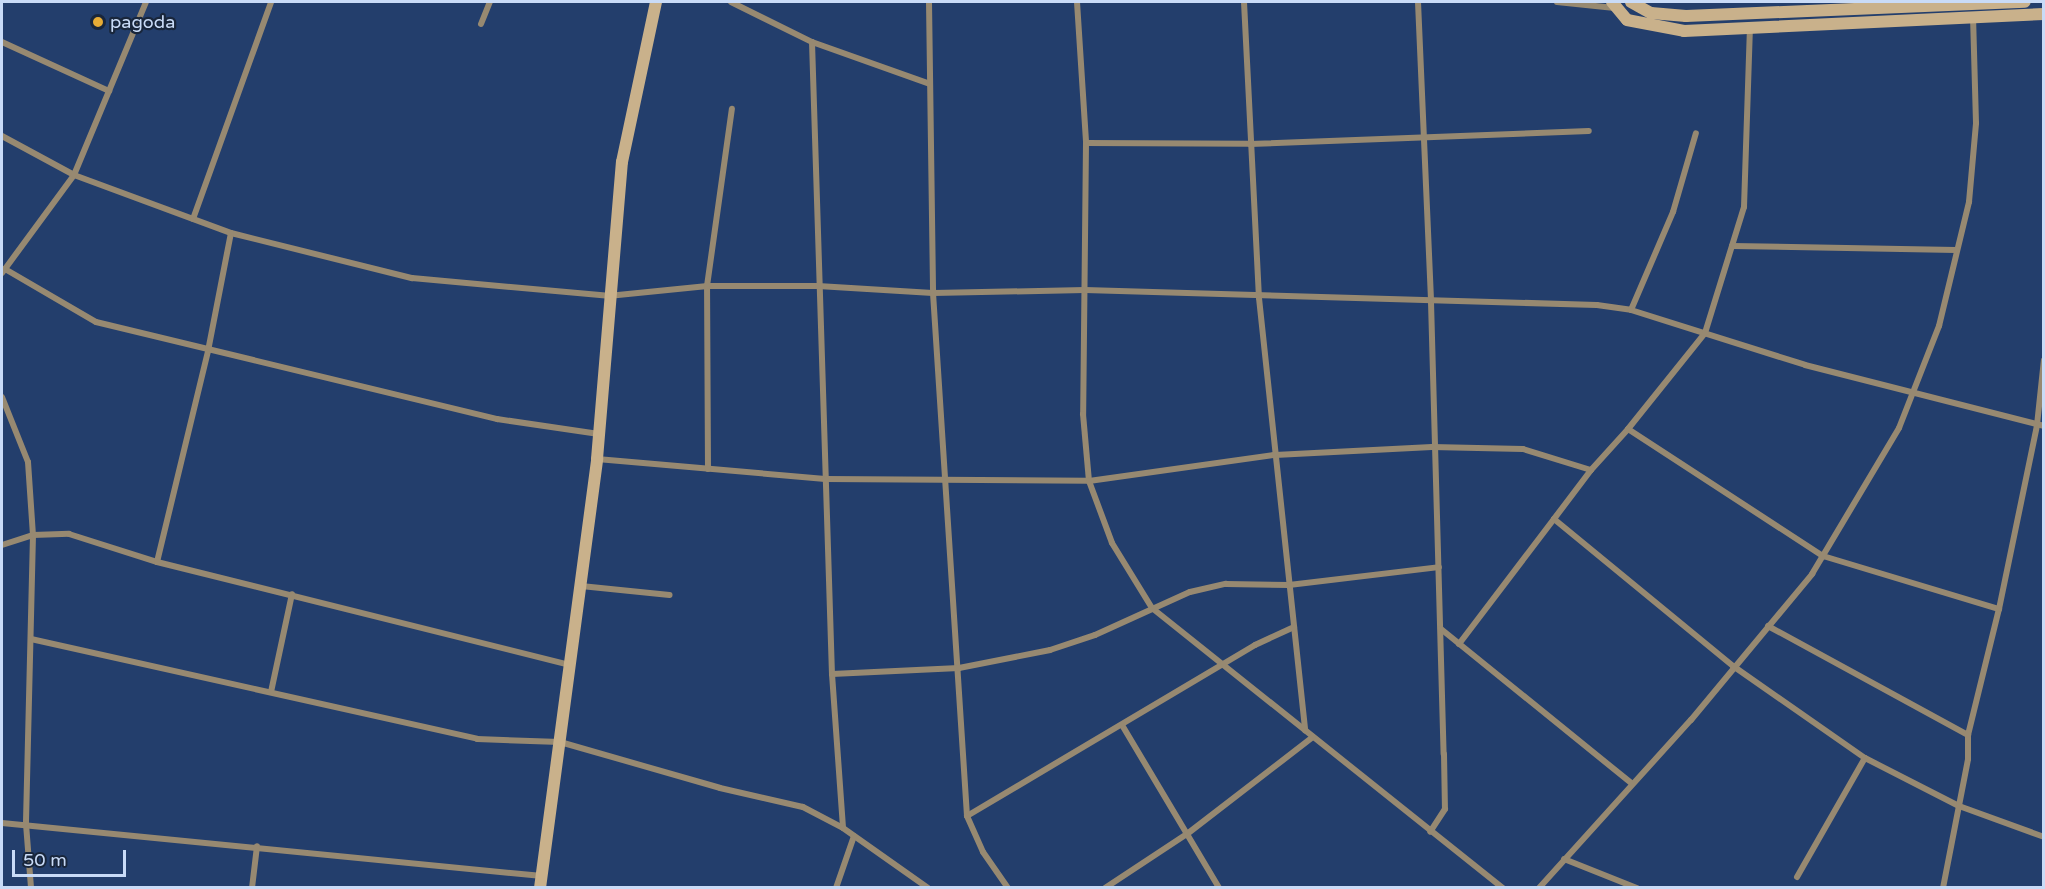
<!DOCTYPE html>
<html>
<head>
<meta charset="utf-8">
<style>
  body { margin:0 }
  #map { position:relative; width:2045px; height:889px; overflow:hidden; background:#233e6c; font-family:"Varela Round",sans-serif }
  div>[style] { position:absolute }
  .street>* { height:6px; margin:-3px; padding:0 3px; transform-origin:3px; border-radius:3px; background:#978971 }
  .secondary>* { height:12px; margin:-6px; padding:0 6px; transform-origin:6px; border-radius:6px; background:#c9b18b }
  .dots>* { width:16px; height:16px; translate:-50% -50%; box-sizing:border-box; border:3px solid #19263b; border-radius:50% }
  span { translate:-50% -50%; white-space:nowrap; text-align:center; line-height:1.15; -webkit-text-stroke:4.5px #19263b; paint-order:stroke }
  .poi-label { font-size:18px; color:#c9dbf7 }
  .left { translate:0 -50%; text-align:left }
  .frame { position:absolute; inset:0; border:3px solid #c9dbf7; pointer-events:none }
  .scale { position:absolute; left:12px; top:850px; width:114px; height:27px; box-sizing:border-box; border:3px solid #c9dbf7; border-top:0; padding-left:8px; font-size:18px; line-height:21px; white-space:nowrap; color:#c9dbf7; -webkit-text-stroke:4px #19263b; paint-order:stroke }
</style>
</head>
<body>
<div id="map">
  <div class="street">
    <div style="left:731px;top:2px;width:90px;rotate:26.3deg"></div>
    <div style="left:812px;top:42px;width:125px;rotate:19.6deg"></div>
    <div style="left:929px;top:2px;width:291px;rotate:89.2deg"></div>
    <div style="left:933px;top:293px;width:524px;rotate:86.28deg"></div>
    <div style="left:967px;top:816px;width:39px;rotate:66deg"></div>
    <div style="left:983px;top:852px;width:44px;rotate:55.2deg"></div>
    <div style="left:1077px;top:2px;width:141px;rotate:86.3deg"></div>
    <div style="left:1086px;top:143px;width:271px;rotate:90.6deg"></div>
    <div style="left:1083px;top:414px;width:67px;rotate:84.9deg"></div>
    <div style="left:1089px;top:481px;width:66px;rotate:69.6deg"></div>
    <div style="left:1112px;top:543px;width:76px;rotate:58.4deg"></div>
    <div style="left:1152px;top:608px;width:449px;rotate:38.6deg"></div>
    <div style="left:1244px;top:2px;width:296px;rotate:87.1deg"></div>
    <div style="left:1259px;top:298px;width:435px;rotate:83.9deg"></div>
    <div style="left:1418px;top:2px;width:300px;rotate:87.5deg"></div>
    <div style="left:1431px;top:302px;width:452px;rotate:88.4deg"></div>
    <div style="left:1444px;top:754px;width:55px;rotate:89deg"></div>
    <div style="left:1445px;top:809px;width:27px;rotate:123deg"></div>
    <div style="left:1557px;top:2px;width:58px;rotate:5.9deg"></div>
    <div style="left:481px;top:24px;width:24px;rotate:-68deg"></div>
    <div style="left:2px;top:42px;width:118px;rotate:24.6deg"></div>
    <div style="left:812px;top:42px;width:632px;rotate:88.19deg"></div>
    <div style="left:832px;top:674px;width:154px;rotate:85.9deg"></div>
    <div style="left:2px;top:136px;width:82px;rotate:28.4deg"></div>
    <div style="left:74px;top:175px;width:167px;rotate:20.3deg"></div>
    <div style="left:231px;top:233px;width:187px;rotate:14deg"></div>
    <div style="left:412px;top:278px;width:197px;rotate:5.2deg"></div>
    <div style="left:608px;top:296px;width:100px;rotate:-5.8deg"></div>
    <div style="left:707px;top:286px;width:111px"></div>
    <div style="left:818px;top:286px;width:115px;rotate:3.5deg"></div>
    <div style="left:933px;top:293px;width:152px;rotate:-1.1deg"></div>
    <div style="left:1085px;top:290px;width:512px;rotate:1.68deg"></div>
    <div style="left:1597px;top:305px;width:34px;rotate:8deg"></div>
    <div style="left:1631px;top:310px;width:182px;rotate:17.5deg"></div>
    <div style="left:1805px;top:365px;width:247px;rotate:14.3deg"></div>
    <div style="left:1086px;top:143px;width:164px;rotate:0.3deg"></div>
    <div style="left:1250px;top:144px;width:339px;rotate:-2.2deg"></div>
    <div style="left:193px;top:219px;width:231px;rotate:-70.2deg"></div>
    <div style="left:1732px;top:246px;width:224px;rotate:1deg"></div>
    <div style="left:5px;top:269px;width:105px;rotate:30.2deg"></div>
    <div style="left:96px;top:322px;width:413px;rotate:13.6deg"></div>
    <div style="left:497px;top:419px;width:103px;rotate:8.4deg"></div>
    <div style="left:2px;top:273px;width:122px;rotate:-53.7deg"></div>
    <div style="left:74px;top:175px;width:187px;rotate:-67.4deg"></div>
    <div style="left:1631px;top:310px;width:107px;rotate:-66.8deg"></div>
    <div style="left:1673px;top:212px;width:82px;rotate:-73.8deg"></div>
    <div style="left:2px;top:397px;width:70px;rotate:68.2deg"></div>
    <div style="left:28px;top:462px;width:73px;rotate:86.1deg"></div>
    <div style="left:33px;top:535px;width:289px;rotate:91.4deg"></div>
    <div style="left:26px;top:824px;width:64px;rotate:85.5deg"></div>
    <div style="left:1628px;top:429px;width:123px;rotate:-51.3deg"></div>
    <div style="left:1705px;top:333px;width:132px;rotate:-72.8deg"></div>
    <div style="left:1744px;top:207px;width:178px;rotate:-88.1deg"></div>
    <div style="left:597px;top:459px;width:229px;rotate:5deg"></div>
    <div style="left:825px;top:479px;width:264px;rotate:0.4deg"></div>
    <div style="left:1089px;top:481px;width:188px;rotate:-8deg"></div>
    <div style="left:1275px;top:455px;width:157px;rotate:-2.9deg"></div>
    <div style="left:1432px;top:447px;width:91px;rotate:1.3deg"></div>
    <div style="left:1523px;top:449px;width:71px;rotate:17.2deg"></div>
    <div style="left:1591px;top:470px;width:55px;rotate:-47.9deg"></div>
    <div style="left:1628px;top:429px;width:233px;rotate:33.1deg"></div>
    <div style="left:1823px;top:556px;width:184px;rotate:16.8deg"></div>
    <div style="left:1999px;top:609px;width:188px;rotate:-78.3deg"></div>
    <div style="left:2037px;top:425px;width:65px;rotate:-83.9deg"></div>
    <div style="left:708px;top:469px;width:183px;rotate:-90.3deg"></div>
    <div style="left:707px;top:286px;width:179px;rotate:-82deg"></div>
    <div style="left:1591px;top:470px;width:61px;rotate:127.1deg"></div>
    <div style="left:1554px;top:519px;width:232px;rotate:39.4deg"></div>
    <div style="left:1733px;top:666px;width:161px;rotate:34.9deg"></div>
    <div style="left:1865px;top:758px;width:106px;rotate:27.1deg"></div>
    <div style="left:1959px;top:806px;width:90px;rotate:20deg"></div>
    <div style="left:2px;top:545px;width:33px;rotate:-18deg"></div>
    <div style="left:33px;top:535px;width:36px;rotate:-2deg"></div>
    <div style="left:69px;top:534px;width:92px;rotate:17.7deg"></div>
    <div style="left:157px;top:562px;width:426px;rotate:14deg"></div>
    <div style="left:157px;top:562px;width:217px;rotate:-76.4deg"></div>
    <div style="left:208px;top:351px;width:120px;rotate:-79deg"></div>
    <div style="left:581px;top:586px;width:89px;rotate:5.8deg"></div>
    <div style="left:1768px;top:626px;width:228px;rotate:28.6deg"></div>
    <div style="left:1441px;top:629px;width:245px;rotate:39deg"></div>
    <div style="left:31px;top:639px;width:457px;rotate:12.6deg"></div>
    <div style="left:477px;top:739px;width:83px;rotate:2.1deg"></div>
    <div style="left:560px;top:742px;width:166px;rotate:16deg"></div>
    <div style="left:720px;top:788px;width:85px;rotate:12.9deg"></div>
    <div style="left:803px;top:807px;width:45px;rotate:27.7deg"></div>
    <div style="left:843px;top:828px;width:104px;rotate:35.2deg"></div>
    <div style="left:1459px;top:644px;width:157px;rotate:-52.8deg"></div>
    <div style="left:832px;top:674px;width:127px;rotate:-2.7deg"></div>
    <div style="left:959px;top:668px;width:93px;rotate:-11.2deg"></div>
    <div style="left:1050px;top:650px;width:47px;rotate:-18.4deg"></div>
    <div style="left:1095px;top:635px;width:104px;rotate:-24.4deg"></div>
    <div style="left:1190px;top:592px;width:37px;rotate:-13deg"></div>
    <div style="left:1226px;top:584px;width:63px;rotate:0.9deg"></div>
    <div style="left:1289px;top:585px;width:151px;rotate:-6.8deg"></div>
    <div style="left:271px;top:692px;width:100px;rotate:-77.9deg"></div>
    <div style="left:1122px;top:725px;width:190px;rotate:59.2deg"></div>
    <div style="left:967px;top:816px;width:335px;rotate:-30.7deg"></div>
    <div style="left:1255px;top:645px;width:43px;rotate:-24.8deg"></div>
    <div style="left:2px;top:823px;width:543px;rotate:5.61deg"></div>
    <div style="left:1564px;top:859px;width:79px;rotate:21.7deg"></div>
    <div style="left:1797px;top:877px;width:137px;rotate:-60.3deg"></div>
    <div style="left:252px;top:888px;width:42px;rotate:-83.2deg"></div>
    <div style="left:836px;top:888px;width:55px;rotate:-70.9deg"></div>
    <div style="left:1105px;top:888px;width:98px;rotate:-33.4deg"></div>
    <div style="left:1187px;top:834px;width:159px;rotate:-37.6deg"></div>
    <div style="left:1539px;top:888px;width:227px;rotate:-47.9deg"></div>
    <div style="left:1691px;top:720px;width:190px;rotate:-50.3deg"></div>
    <div style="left:1812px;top:574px;width:170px;rotate:-59.2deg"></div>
    <div style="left:1899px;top:428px;width:110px;rotate:-68.6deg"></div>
    <div style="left:1939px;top:326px;width:128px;rotate:-76.4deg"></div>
    <div style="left:1969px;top:202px;width:79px;rotate:-84.9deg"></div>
    <div style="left:1976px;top:123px;width:106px;rotate:-91.6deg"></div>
    <div style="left:1943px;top:888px;width:131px;rotate:-79deg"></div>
    <div style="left:1968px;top:759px;width:24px;rotate:-90deg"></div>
    <div style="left:1968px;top:735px;width:130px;rotate:-76.2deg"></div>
  </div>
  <div class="secondary">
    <div style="left:1612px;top:2px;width:23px;rotate:50deg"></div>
    <div style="left:1627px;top:20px;width:58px;rotate:10.9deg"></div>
    <div style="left:1684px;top:31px;width:360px;rotate:-2.7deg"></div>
    <div style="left:1631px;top:2px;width:23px;rotate:29deg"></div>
    <div style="left:1651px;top:13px;width:35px;rotate:5deg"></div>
    <div style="left:1686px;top:16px;width:339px;rotate:-2.4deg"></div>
    <div style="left:540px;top:888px;width:433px;rotate:-82.4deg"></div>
    <div style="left:597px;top:459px;width:298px;rotate:-85.2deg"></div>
    <div style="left:622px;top:162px;width:164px;rotate:-78deg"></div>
  </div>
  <div class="dots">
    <div style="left:98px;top:22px;background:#e7ac36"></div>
  </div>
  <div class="poi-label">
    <span class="left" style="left:110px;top:22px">pagoda</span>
  </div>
  <div class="frame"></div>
  <div class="scale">50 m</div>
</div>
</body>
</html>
